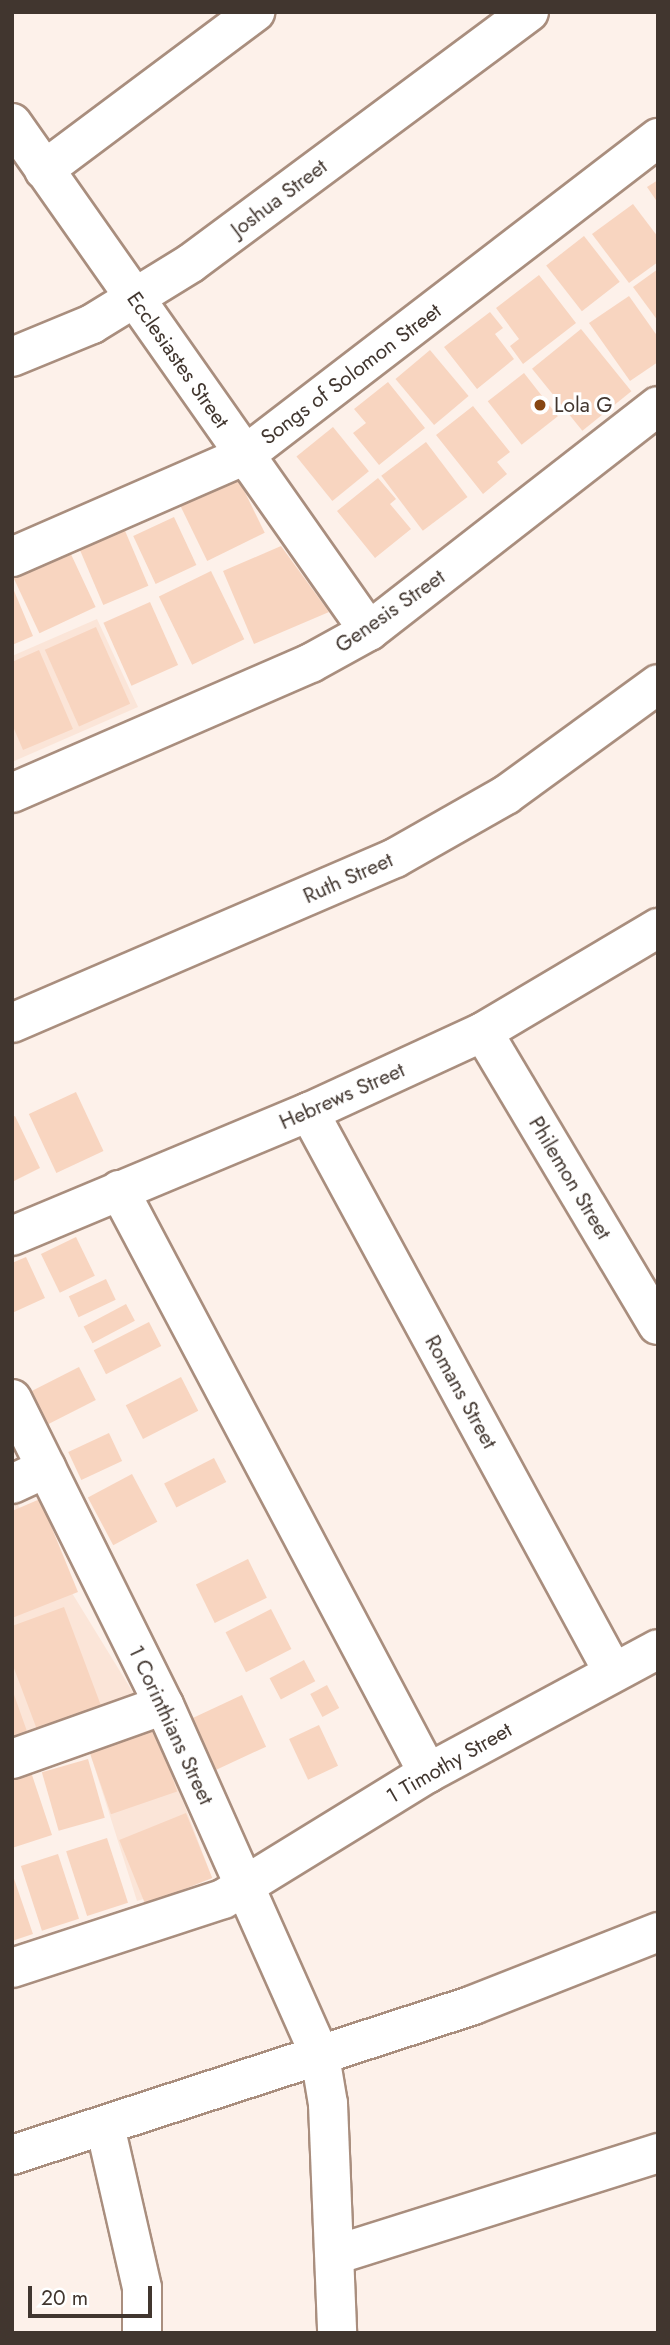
<!DOCTYPE html>
<html>
<head>
<meta charset="utf-8">
<style>
  body { margin:0 }
  #map { position:relative; width:670px; height:2345px; overflow:hidden; background:#fdf1ea; font-family:Jost,sans-serif }
  div>[style] { position:absolute }
  .built>* { inset:0; background:#fbe5d8 }
  .building>* { inset:0; background:#f8d5c0; transform-origin:0 0 }
  .roads { filter:drop-shadow(2px 0 #a98e7e) drop-shadow(-2px 0 #a98e7e) drop-shadow(0 2px #a98e7e) drop-shadow(0 -2px #a98e7e) }
  .minor>* { height:38px; margin:-19px; padding:0 19px; transform-origin:19px; border-radius:19px; background:#fff }
  .tertiary>* { height:38px; margin:-19px; padding:0 19px; transform-origin:19px; border-radius:19px; background:#fff }
  .dots>* { width:19px; height:19px; translate:-50% -50%; box-sizing:border-box; border:4px solid #fff; border-radius:50% }
  span { translate:-50% -50%; white-space:nowrap; text-align:center; line-height:1.15; -webkit-text-stroke:6px #fff; paint-order:stroke }
  .street-label { font-size:21px; color:#41362f }
  .poi-label { font-size:21px; color:#41362f }
  .left { translate:0 -50%; text-align:left }
  .frame { position:absolute; inset:0; border:14px solid #41362f; pointer-events:none }
  .scale { position:absolute; left:28px; top:2286px; width:124px; height:32px; box-sizing:border-box; border:4px solid #41362f; border-top:0; padding-left:9px; font-size:21px; line-height:24px; white-space:nowrap; color:#41362f; -webkit-text-stroke:5px #fff; paint-order:stroke }
</style>
</head>
<body>
<div id="map">
  <div class="built">
    <div style="clip-path:polygon(97px 619px,138px 707px,12px 762px,12px 656px)"></div>
    <div style="clip-path:polygon(15px 1500px,156px 1730px,212px 1878px,137px 1901px,90px 1753px,12px 1741px)"></div>
  </div>
  <div class="building">
    <div style="clip-path:polygon(658px 180px,658px 203px,647px 187px)"></div>
    <div style="clip-path:polygon(633px 204px,658px 237px,658px 262px,629px 283px,592px 234px)"></div>
    <div style="left:584px;top:236px;width:58px;height:48px;rotate:52deg"></div>
    <div style="clip-path:polygon(658px 269px,658px 321px,633px 287px)"></div>
    <div style="clip-path:polygon(539px 275px,576px 323px,523px 364px,510px 346px,519px 339px,496px 308px)"></div>
    <div style="clip-path:polygon(629px 296px,658px 337px,658px 362px,630px 381px,589px 323px)"></div>
    <div style="clip-path:polygon(490px 312px,503px 328px,495px 334px,514px 359px,477px 389px,444px 347px)"></div>
    <div style="left:581px;top:329px;width:80px;height:63px;rotate:51deg"></div>
    <div style="left:430px;top:350px;width:60px;height:45px;rotate:50deg"></div>
    <div style="left:524px;top:373px;width:55px;height:46px;rotate:52deg"></div>
    <div style="clip-path:polygon(388px 382px,425px 428px,379px 465px,353px 433px,366px 423px,354px 409px)"></div>
    <div style="clip-path:polygon(473px 406px,510px 452px,497px 462px,507px 474px,483px 494px,436px 435px)"></div>
    <div style="left:333px;top:427px;width:57px;height:47px;rotate:51deg"></div>
    <div style="left:426px;top:442px;width:69px;height:56px;rotate:53deg"></div>
    <div style="left:238px;top:478px;width:61px;height:64px;rotate:64deg"></div>
    <div style="clip-path:polygon(378px 478px,396px 499px,390px 504px,411px 529px,375px 558px,337px 511px)"></div>
    <div style="left:174px;top:517px;width:53px;height:45px;rotate:65deg"></div>
    <div style="left:123px;top:526px;width:65px;height:49px;rotate:67deg"></div>
    <div style="clip-path:polygon(281px 546px,329px 612px,254px 644px,223px 571px)"></div>
    <div style="left:69px;top:550px;width:63px;height:62px;rotate:65deg"></div>
    <div style="left:211px;top:571px;width:76px;height:58px;rotate:64deg"></div>
    <div style="clip-path:polygon(12px 586px,33px 636px,12px 645px)"></div>
    <div style="left:150px;top:602px;width:69px;height:51px;rotate:66deg"></div>
    <div style="left:96px;top:627px;width:84px;height:56px;rotate:66deg"></div>
    <div style="clip-path:polygon(39px 650px,73px 729px,23px 750px,12px 724px,12px 662px)"></div>
    <div style="left:76px;top:1092px;width:65px;height:52px;rotate:65deg"></div>
    <div style="clip-path:polygon(15px 1116px,40px 1168px,12px 1182px,12px 1117px)"></div>
    <div style="left:76px;top:1237px;width:43px;height:39px;rotate:64deg"></div>
    <div style="clip-path:polygon(26px 1257px,45px 1298px,12px 1313px,12px 1263px)"></div>
    <div style="left:106px;top:1279px;width:23px;height:41px;rotate:65deg"></div>
    <div style="left:126px;top:1304px;width:19px;height:48px;rotate:62deg"></div>
    <div style="left:149px;top:1322px;width:27px;height:62px;rotate:63deg"></div>
    <div style="left:79px;top:1367px;width:37px;height:63px;rotate:63deg"></div>
    <div style="left:181px;top:1377px;width:38px;height:62px;rotate:63deg"></div>
    <div style="left:109px;top:1433px;width:31px;height:45px;rotate:65deg"></div>
    <div style="left:214px;top:1458px;width:27px;height:56px;rotate:63deg"></div>
    <div style="left:132px;top:1474px;width:54px;height:50px;rotate:62deg"></div>
    <div style="clip-path:polygon(40px 1499px,78px 1592px,12px 1618px,12px 1511px)"></div>
    <div style="left:248px;top:1559px;width:43px;height:58px;rotate:64deg"></div>
    <div style="clip-path:polygon(64px 1607px,103px 1711px,39px 1735px,12px 1663px,12px 1626px)"></div>
    <div style="left:271px;top:1609px;width:45px;height:51px;rotate:63deg"></div>
    <div style="left:304px;top:1660px;width:24px;height:39px;rotate:62deg"></div>
    <div style="left:327px;top:1685px;width:26px;height:19px;rotate:62deg"></div>
    <div style="clip-path:polygon(12px 1689px,29px 1737px,12px 1742px)"></div>
    <div style="left:242px;top:1695px;width:57px;height:62px;rotate:65deg"></div>
    <div style="left:319px;top:1725px;width:45px;height:33px;rotate:65deg"></div>
    <div style="left:156px;top:1730px;width:65px;height:70px;rotate:71deg"></div>
    <div style="left:88px;top:1759px;width:61px;height:48px;rotate:74deg"></div>
    <div style="clip-path:polygon(31px 1772px,52px 1835px,12px 1848px,12px 1778px)"></div>
    <div style="left:186px;top:1813px;width:70px;height:72px;rotate:68deg"></div>
    <div style="left:107px;top:1838px;width:68px;height:43px;rotate:72deg"></div>
    <div style="left:58px;top:1854px;width:68px;height:39px;rotate:72deg"></div>
    <div style="clip-path:polygon(12px 1873px,33px 1934px,12px 1941px)"></div>
  </div>
  <div class="roads">
    <div class="minor">
      <div style="left:12px;top:123px;width:621px;rotate:54.9deg"></div>
      <div style="left:44px;top:170px;width:264px;rotate:-36.8deg"></div>
      <div style="left:12px;top:357px;width:87px;rotate:-22.4deg"></div>
      <div style="left:92px;top:324px;width:116px;rotate:-31.6deg"></div>
      <div style="left:191px;top:263px;width:421px;rotate:-36.6deg"></div>
      <div style="left:12px;top:557px;width:254px;rotate:-23.6deg"></div>
      <div style="left:245px;top:455px;width:521px;rotate:-37.51deg"></div>
      <div style="left:12px;top:1023px;width:417px;rotate:-23.3deg"></div>
      <div style="left:395px;top:858px;width:128px;rotate:-29.6deg"></div>
      <div style="left:506px;top:795px;width:188px;rotate:-36.1deg"></div>
      <div style="left:483px;top:1032px;width:341px;rotate:59.2deg"></div>
      <div style="left:309px;top:1112px;width:637px;rotate:61.5deg"></div>
      <div style="left:119px;top:1190px;width:660px;rotate:62.08deg"></div>
      <div style="left:12px;top:1236px;width:322px;rotate:-22.7deg"></div>
      <div style="left:309px;top:1112px;width:192px;rotate:-24.7deg"></div>
      <div style="left:483px;top:1032px;width:204px;rotate:-30.7deg"></div>
      <div style="left:12px;top:1484px;width:38px;rotate:-25deg"></div>
      <div style="left:12px;top:1759px;width:161px;rotate:-19.6deg"></div>
      <div style="left:12px;top:1968px;width:222px;rotate:-18.1deg"></div>
      <div style="left:223px;top:1899px;width:241px;rotate:-31.6deg"></div>
      <div style="left:428px;top:1773px;width:261px;rotate:-28.3deg"></div>
      <div style="left:105px;top:2126px;width:166px;rotate:77.1deg"></div>
      <div style="left:142px;top:2288px;width:45px;rotate:90deg"></div>
      <div style="left:12px;top:2155px;width:485px;rotate:-18deg"></div>
      <div style="left:473px;top:2005px;width:199px;rotate:-21.5deg"></div>
      <div style="left:335px;top:2255px;width:339px;rotate:-17.5deg"></div>
    </div>
    <div class="tertiary">
      <div style="left:12px;top:793px;width:326px;rotate:-23.5deg"></div>
      <div style="left:311px;top:663px;width:66px;rotate:-28.9deg"></div>
      <div style="left:369px;top:631px;width:366px;rotate:-37.9deg"></div>
      <div style="left:12px;top:1399px;width:342px;rotate:63.6deg"></div>
      <div style="left:164px;top:1705px;width:384px;rotate:66deg"></div>
      <div style="left:320px;top:2056px;width:49px;rotate:80.5deg"></div>
      <div style="left:328px;top:2104px;width:229px;rotate:87.7deg"></div>
    </div>
  </div>
  <div class="dots">
    <div style="left:540px;top:405px;background:#874612"></div>
  </div>
  <div class="street-label">
    <span style="left:279px;top:198px;rotate:-37deg">Joshua Street</span>
    <span style="left:178px;top:360px;rotate:55deg">Ecclesiastes Street</span>
    <span style="left:351px;top:374px;rotate:-37deg">Songs of Solomon Street</span>
    <span style="left:390px;top:611px;rotate:-35deg">Genesis Street</span>
    <span style="left:348px;top:878px;rotate:-24deg">Ruth Street</span>
    <span style="left:342px;top:1096px;rotate:-24deg">Hebrews Street</span>
    <span style="left:570px;top:1178px;rotate:59deg">Philemon Street</span>
    <span style="left:461px;top:1392px;rotate:61deg">Romans Street</span>
    <span style="left:171px;top:1725px;rotate:65deg">1 Corinthians Street</span>
    <span style="left:449px;top:1763px;rotate:-30deg">1 Timothy Street</span>
  </div>
  <div class="poi-label">
    <span class="left" style="left:554px;top:405px">Lola G</span>
  </div>
  <div class="frame"></div>
  <div class="scale">20 m</div>
</div>
</body>
</html>
